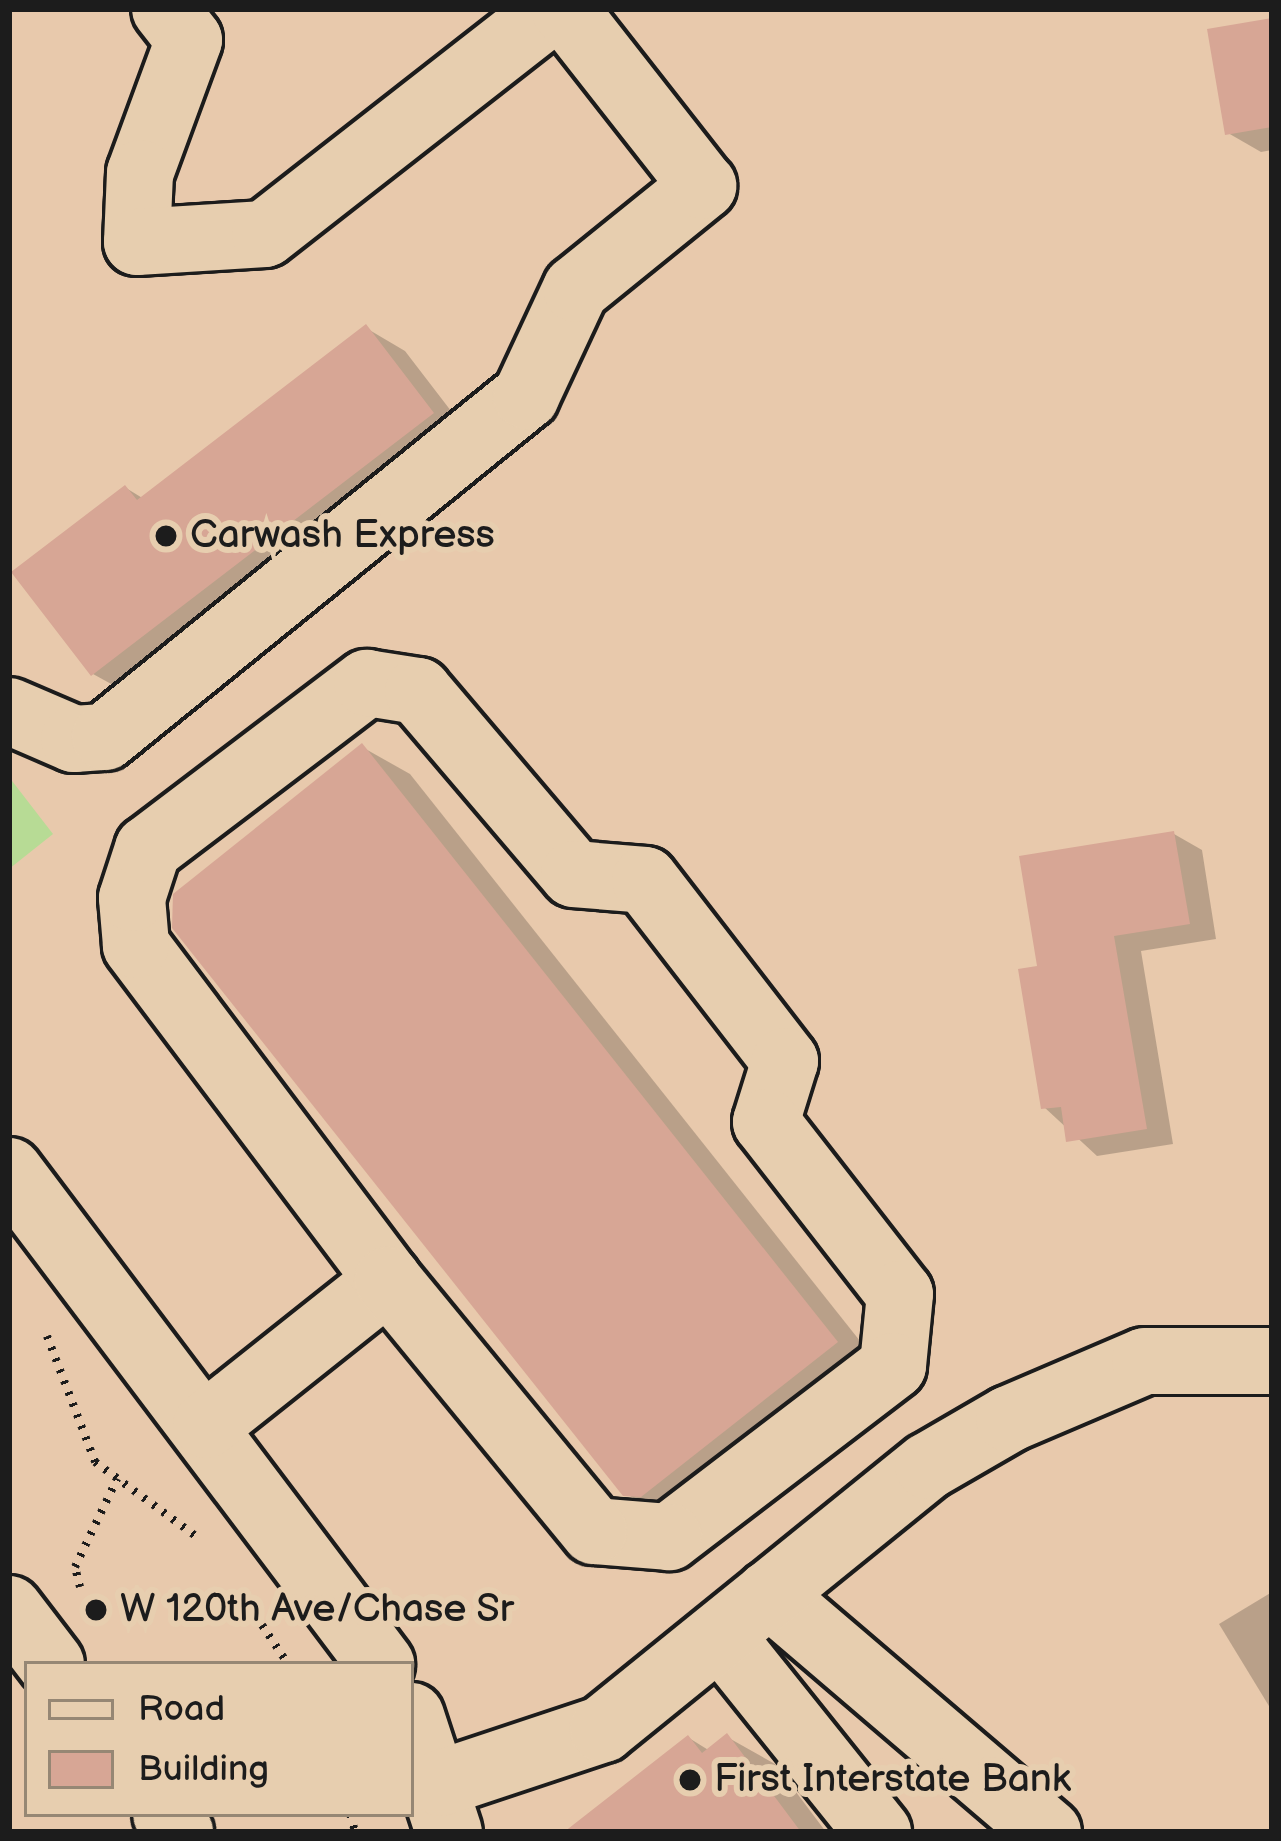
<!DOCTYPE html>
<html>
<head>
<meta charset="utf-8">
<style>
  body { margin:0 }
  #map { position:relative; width:1281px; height:1841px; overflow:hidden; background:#e8c9ac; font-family:"Balsamiq Sans",sans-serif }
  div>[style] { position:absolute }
  .green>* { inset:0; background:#b7db95 }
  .shadow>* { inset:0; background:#0003 }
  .building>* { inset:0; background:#d7a695 }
  .path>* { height:8px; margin-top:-4px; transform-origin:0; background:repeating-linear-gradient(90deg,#1c1c1c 0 3px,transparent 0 12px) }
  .roads { filter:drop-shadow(3px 0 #1c1c1c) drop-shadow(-3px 0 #1c1c1c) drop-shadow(0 3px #1c1c1c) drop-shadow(0 -3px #1c1c1c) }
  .minor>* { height:66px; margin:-33px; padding:0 33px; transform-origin:33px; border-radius:33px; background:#e7ceaf }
  .major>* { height:66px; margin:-33px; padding:0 33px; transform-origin:33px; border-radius:33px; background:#e7ceaf }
  .dots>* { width:33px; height:33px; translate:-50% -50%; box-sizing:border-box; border:6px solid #e7ceaf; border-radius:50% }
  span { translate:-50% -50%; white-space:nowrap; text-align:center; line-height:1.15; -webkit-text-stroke:12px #e7ceaf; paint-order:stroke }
  .poi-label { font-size:39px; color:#1c1c1c }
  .left { translate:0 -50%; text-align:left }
  .frame { position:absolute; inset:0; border:12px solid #1c1c1c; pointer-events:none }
  .legend { position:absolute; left:24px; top:1661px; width:390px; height:156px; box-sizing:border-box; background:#e7ceaf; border:3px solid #968774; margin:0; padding:15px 21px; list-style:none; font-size:36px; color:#1c1c1c }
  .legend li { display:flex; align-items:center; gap:24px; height:60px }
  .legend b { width:60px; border:3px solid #968774 }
</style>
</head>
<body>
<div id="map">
  <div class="green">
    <div style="clip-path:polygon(9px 777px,53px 834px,9px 869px)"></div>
  </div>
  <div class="shadow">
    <div style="clip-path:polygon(1272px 21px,1272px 150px,1261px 152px,1228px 133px)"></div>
    <div style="clip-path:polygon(366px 328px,405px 351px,471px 437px,133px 696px,93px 674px,126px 488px,144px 499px)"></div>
    <div style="clip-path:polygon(362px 747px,410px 774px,883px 1370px,674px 1522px,625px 1493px)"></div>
    <div style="clip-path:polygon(1174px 834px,1202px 850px,1216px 939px,1141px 951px,1173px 1144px,1097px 1156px,1044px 1107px,1040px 968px)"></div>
    <div style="clip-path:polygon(1272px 1592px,1272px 1711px,1219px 1624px)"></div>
    <div style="clip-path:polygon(727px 1737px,775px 1764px,826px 1832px,605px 1832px,689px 1738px,710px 1751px)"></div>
  </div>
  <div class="building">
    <div style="clip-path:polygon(1272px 18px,1272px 127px,1225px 135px,1207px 29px)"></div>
    <div style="clip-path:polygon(366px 324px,434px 413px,91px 676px,11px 572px,125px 485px,137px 500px)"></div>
    <div style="clip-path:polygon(362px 743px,838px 1342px,641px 1497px,623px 1496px,172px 928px,173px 894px)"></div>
    <div style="clip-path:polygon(1174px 831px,1190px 924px,1114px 936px,1147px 1129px,1066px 1142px,1061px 1107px,1041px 1109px,1018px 969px,1037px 966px,1019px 856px)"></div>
    <div style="clip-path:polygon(727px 1733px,801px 1832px,564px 1832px,688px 1735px,702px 1753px)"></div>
  </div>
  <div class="path">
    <div style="left:47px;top:1336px;width:135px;rotate:69.1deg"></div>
    <div style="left:95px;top:1462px;width:127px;rotate:36.3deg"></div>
    <div style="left:80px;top:1587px;width:21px;rotate:-104deg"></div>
    <div style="left:75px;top:1567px;width:98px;rotate:-64.5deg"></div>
    <div style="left:262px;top:1625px;width:47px;rotate:56.3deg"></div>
    <div style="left:350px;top:1814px;width:19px;rotate:74deg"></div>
  </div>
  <div class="roads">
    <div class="minor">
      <div style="left:165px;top:9px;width:39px;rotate:52deg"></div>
      <div style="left:189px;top:40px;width:142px;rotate:110.2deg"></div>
      <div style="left:140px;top:173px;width:69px;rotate:92.5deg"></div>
      <div style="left:137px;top:242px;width:128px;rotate:-3.6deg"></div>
      <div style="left:265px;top:234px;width:365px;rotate:-38deg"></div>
      <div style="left:9px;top:711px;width:71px;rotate:23.3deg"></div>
      <div style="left:74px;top:739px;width:31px;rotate:-4deg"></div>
      <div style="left:105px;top:737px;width:542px;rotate:-39.01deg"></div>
      <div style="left:526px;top:396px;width:118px;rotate:-65deg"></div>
      <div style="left:576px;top:289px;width:164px;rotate:-39deg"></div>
      <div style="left:703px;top:186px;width:225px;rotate:-128.1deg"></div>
      <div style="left:9px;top:1171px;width:618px;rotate:52.96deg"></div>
      <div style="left:206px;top:1425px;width:233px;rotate:-38.5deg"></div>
      <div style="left:388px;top:1280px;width:419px;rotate:-127deg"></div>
      <div style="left:136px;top:945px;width:47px;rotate:-94.9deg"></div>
      <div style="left:132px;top:898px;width:52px;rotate:-71.9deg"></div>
      <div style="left:148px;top:849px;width:275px;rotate:-37.2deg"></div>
      <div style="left:367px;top:683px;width:52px;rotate:8.9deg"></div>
      <div style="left:418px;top:691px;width:240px;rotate:49.6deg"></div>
      <div style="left:574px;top:874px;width:71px;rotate:4.8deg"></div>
      <div style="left:645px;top:880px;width:229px;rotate:52.3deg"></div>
      <div style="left:785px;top:1061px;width:64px;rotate:107.3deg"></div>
      <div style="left:766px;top:1122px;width:218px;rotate:52.1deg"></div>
      <div style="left:900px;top:1294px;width:72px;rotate:95.6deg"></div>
      <div style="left:893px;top:1366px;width:282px;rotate:142.6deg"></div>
      <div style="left:669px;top:1537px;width:75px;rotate:-175.4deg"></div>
      <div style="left:594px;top:1531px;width:325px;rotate:-129.4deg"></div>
      <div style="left:769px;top:1594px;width:367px;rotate:40.5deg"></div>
      <div style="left:720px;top:1635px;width:253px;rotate:51.3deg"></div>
      <div style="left:411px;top:1716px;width:122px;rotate:71.9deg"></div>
      <div style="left:441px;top:1783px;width:171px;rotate:-18.4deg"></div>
      <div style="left:603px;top:1729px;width:418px;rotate:-39deg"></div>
      <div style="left:928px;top:1466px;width:94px;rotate:-30.1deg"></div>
      <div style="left:1009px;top:1419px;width:148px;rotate:-23.1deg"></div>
      <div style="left:1145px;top:1361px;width:127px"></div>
    </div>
    <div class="major">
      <div style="left:9px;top:1609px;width:69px;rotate:52.6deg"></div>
      <div style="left:166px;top:1814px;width:23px;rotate:52deg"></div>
    </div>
  </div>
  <div class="dots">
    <div style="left:166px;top:536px;background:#1c1c1c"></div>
    <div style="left:96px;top:1610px;background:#1c1c1c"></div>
    <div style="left:690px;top:1780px;background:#1c1c1c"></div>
  </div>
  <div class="poi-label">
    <span class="left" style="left:190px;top:536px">Carwash Express</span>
    <span class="left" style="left:120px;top:1610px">W 120th Ave/Chase Sr</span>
    <span class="left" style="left:714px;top:1780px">First Interstate Bank</span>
  </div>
  <div class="frame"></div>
  <ul class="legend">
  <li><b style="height:15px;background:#e7ceaf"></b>Road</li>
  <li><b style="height:33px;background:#d7a695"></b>Building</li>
  </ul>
</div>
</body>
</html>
